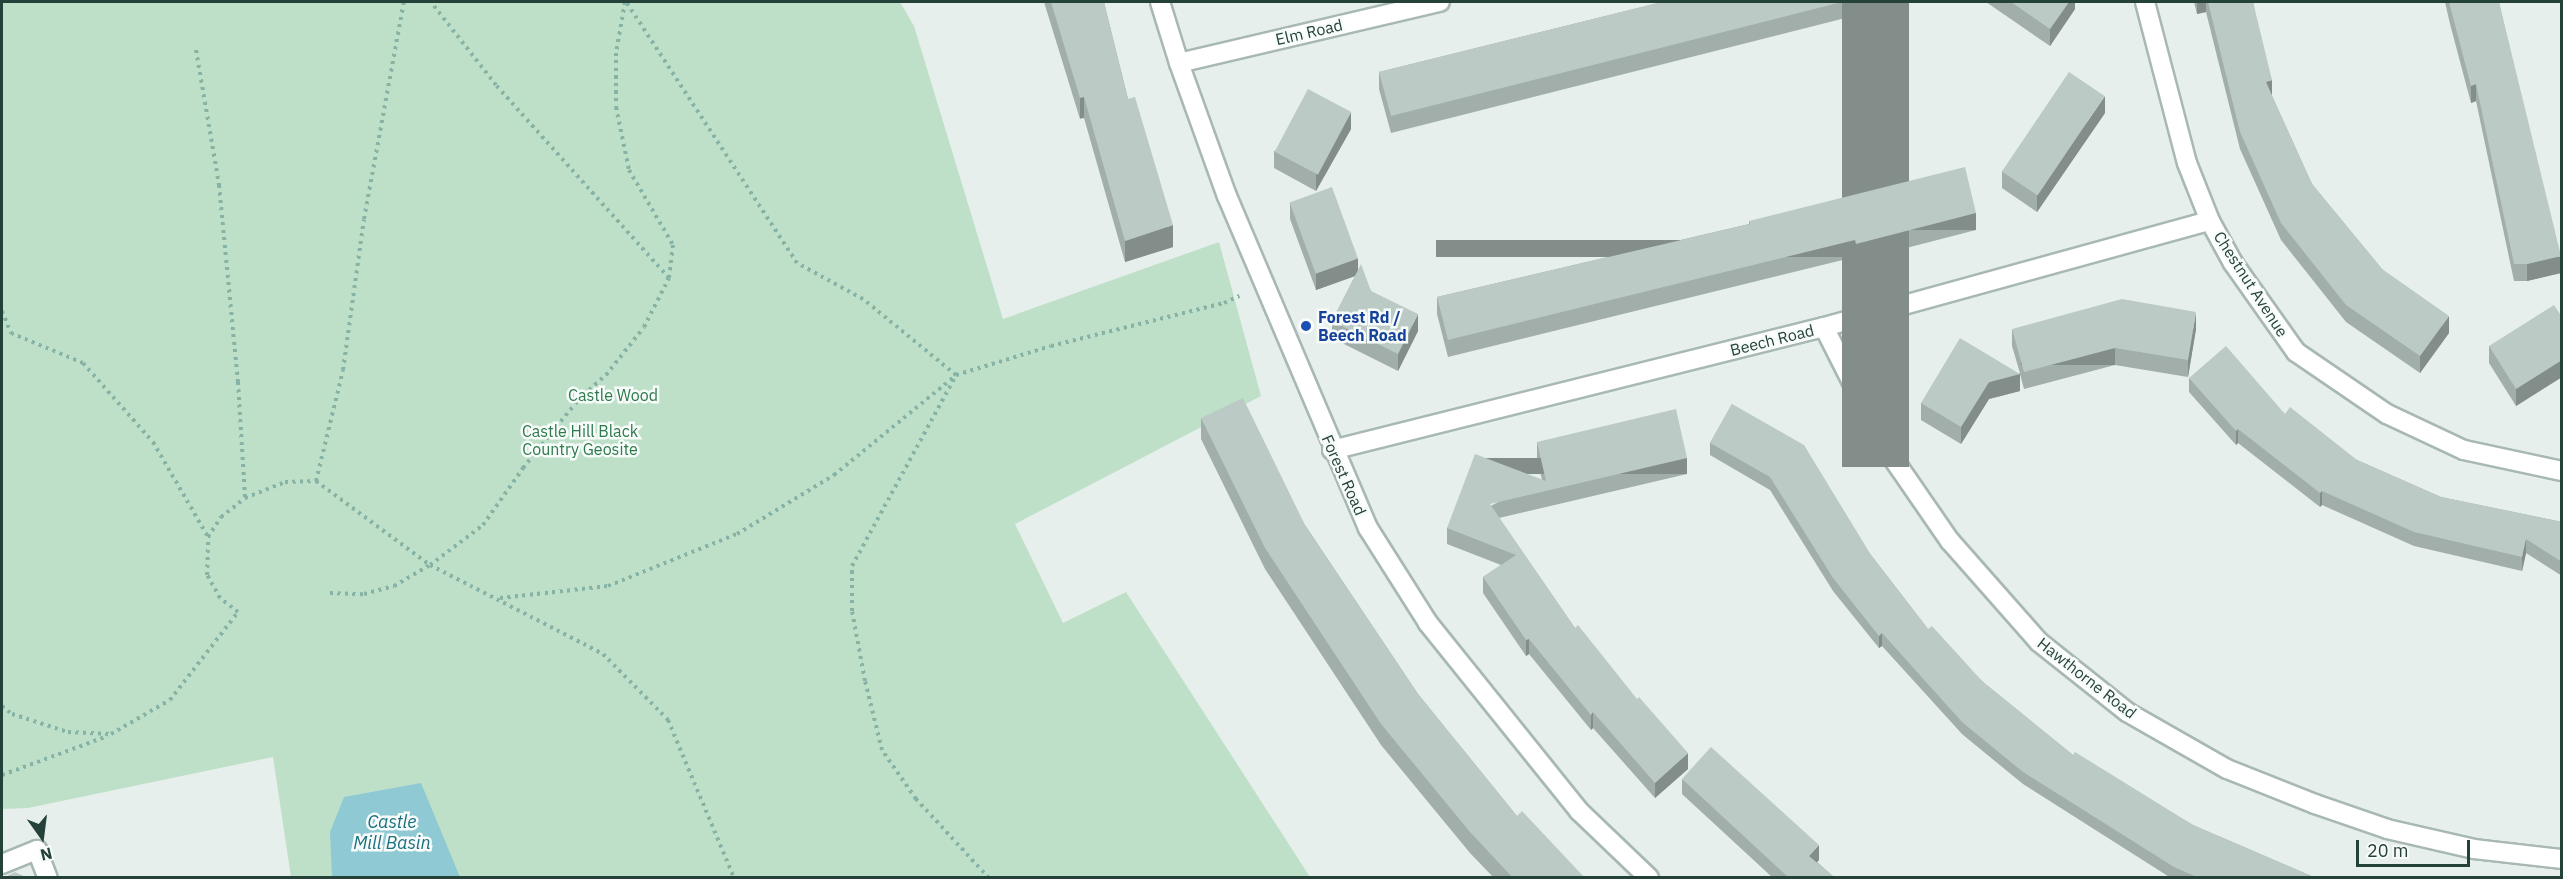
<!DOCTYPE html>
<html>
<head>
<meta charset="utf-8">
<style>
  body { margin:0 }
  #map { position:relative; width:2563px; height:879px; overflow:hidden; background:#e6efeb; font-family:"IBM Plex Sans",sans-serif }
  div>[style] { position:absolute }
  .green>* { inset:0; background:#bfe0c8 }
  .water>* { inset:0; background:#8ec9d4 }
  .path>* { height:4px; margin-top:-2px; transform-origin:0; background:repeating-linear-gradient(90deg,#86b3a5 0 3px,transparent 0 7.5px) }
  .roads { filter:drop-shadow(2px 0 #a8b8b2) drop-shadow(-2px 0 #a8b8b2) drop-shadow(0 2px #a8b8b2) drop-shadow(0 -2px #a8b8b2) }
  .lane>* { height:18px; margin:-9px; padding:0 9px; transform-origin:9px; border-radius:9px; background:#fff }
  .street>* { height:18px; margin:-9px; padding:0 9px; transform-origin:9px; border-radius:9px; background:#fff }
  .wall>* { inset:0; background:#a1aea9 }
  .shaded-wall>* { inset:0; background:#838d89; transform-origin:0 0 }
  .building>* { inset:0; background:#bbcac4; transform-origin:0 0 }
  .dots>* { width:16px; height:16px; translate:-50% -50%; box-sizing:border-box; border:3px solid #f7fbf9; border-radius:50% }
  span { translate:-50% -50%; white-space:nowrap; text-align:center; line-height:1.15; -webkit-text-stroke:5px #f7fbf9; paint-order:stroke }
  .street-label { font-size:16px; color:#24423a }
  .transit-label { font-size:16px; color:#164399; font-weight:700 }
  .left { translate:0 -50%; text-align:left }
  .park-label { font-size:16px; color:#2d7a4b }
  .water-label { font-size:18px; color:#1c6f80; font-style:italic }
  .frame { position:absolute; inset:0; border:3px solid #24423a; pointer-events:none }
  .north { position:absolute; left:12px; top:807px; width:60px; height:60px; -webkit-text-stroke:4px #f7fbf9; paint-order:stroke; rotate:166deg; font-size:16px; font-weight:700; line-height:24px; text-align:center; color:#24423a }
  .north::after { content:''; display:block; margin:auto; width:21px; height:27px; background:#24423a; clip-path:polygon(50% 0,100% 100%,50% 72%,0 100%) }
  .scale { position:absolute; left:2356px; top:840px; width:114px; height:27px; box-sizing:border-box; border:3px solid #24423a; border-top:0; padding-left:8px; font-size:18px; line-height:21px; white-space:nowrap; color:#24423a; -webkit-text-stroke:4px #f7fbf9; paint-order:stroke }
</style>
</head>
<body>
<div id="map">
  <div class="green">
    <div style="clip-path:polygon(2px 2px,900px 2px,914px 26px,1003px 319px,1219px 242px,1261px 396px,1015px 524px,1063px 623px,1126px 592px,1310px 877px,291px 877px,273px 757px,28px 808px,2px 809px)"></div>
  </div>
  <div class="water">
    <div style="clip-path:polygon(421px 783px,460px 877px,332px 877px,330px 832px,344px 797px)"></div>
  </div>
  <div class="path">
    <div style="left:625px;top:2px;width:52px;rotate:100deg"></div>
    <div style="left:616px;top:53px;width:54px;rotate:90deg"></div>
    <div style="left:616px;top:107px;width:64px;rotate:78.3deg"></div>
    <div style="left:629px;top:170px;width:87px;rotate:59.6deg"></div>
    <div style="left:673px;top:245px;width:33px;rotate:97deg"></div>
    <div style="left:196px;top:50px;width:137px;rotate:80.3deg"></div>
    <div style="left:219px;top:185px;width:198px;rotate:84.5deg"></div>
    <div style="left:238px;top:382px;width:116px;rotate:86.5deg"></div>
    <div style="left:2px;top:311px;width:24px;rotate:68deg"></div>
    <div style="left:11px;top:333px;width:78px;rotate:22.6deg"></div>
    <div style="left:83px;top:363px;width:106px;rotate:48.5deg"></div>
    <div style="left:153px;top:442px;width:110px;rotate:59.9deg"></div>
    <div style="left:316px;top:481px;width:114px;rotate:-76.3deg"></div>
    <div style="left:343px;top:370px;width:152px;rotate:-82.1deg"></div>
    <div style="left:364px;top:219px;width:221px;rotate:-79.6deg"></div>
    <div style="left:330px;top:593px;width:34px;rotate:2deg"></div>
    <div style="left:364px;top:594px;width:31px;rotate:-15deg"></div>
    <div style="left:394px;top:586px;width:42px;rotate:-30.3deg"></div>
    <div style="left:430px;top:565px;width:66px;rotate:-37deg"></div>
    <div style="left:483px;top:525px;width:70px;rotate:-54.9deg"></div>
    <div style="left:523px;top:468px;width:87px;rotate:-51deg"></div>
    <div style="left:578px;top:400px;width:38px;rotate:-42deg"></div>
    <div style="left:606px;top:375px;width:61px;rotate:-51.6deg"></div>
    <div style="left:644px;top:327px;width:55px;rotate:-63deg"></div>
    <div style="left:669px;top:278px;width:259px;rotate:-131.9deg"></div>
    <div style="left:496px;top:85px;width:105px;rotate:-128.1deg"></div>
    <div style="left:500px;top:598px;width:109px;rotate:-6.3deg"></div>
    <div style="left:608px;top:586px;width:139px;rotate:-22deg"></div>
    <div style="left:737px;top:534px;width:114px;rotate:-31.3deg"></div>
    <div style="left:834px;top:475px;width:158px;rotate:-39.3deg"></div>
    <div style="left:956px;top:375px;width:120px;rotate:-140.7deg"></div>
    <div style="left:863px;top:299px;width:75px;rotate:-151.4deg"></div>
    <div style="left:797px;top:263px;width:312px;rotate:-123.2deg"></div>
    <div style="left:2px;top:706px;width:13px;rotate:39deg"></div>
    <div style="left:12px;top:714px;width:59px;rotate:17.8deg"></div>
    <div style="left:68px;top:732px;width:43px;rotate:2.7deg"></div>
    <div style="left:111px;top:734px;width:68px;rotate:-30deg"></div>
    <div style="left:170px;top:700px;width:111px;rotate:-52.3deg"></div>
    <div style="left:238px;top:612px;width:23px;rotate:-142deg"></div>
    <div style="left:220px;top:598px;width:26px;rotate:-119deg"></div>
    <div style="left:207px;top:575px;width:38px;rotate:-88deg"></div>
    <div style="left:208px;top:537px;width:24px;rotate:-57deg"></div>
    <div style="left:221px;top:517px;width:31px;rotate:-38deg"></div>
    <div style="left:245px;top:498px;width:43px;rotate:-21.8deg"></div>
    <div style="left:285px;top:482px;width:31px;rotate:-2deg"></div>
    <div style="left:316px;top:481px;width:142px;rotate:36.4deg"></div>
    <div style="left:430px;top:565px;width:195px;rotate:27.2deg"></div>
    <div style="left:603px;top:654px;width:93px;rotate:45.4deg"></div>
    <div style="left:668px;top:720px;width:171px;rotate:67.3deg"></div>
    <div style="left:2px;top:775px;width:113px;rotate:-20.2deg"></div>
    <div style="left:989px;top:878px;width:108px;rotate:-132.7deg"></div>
    <div style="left:916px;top:799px;width:60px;rotate:-124.8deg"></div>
    <div style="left:882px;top:750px;width:71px;rotate:-103.8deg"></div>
    <div style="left:865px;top:681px;width:71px;rotate:-100.5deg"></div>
    <div style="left:852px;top:611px;width:45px;rotate:-90deg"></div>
    <div style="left:852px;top:566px;width:217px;rotate:-61.4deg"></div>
    <div style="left:956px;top:375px;width:99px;rotate:-17deg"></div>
    <div style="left:1051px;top:346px;width:178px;rotate:-14deg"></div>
    <div style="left:1224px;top:303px;width:17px;rotate:-25deg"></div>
  </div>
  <div class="roads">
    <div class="lane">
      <div style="left:2px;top:864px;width:38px;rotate:-22deg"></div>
      <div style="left:37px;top:850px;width:30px;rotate:69deg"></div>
    </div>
    <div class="street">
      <div style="left:1160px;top:2px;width:64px;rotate:72.7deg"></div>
      <div style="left:1179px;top:63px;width:141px;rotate:70.2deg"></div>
      <div style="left:1227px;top:196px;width:361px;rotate:67deg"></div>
      <div style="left:1368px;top:528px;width:112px;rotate:57.7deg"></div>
      <div style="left:1428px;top:623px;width:241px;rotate:51.2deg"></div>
      <div style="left:1579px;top:811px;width:97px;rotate:43.7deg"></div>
      <div style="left:2145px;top:2px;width:166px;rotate:75.4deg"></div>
      <div style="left:2187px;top:163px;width:62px;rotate:68.4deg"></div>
      <div style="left:2210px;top:221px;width:48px;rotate:61.3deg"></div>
      <div style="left:2233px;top:263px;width:109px;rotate:54.7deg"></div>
      <div style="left:2296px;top:352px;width:110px;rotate:34.3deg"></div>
      <div style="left:2387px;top:414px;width:85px;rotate:25.1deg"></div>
      <div style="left:2464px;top:450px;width:100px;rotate:12.1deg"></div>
      <div style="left:1179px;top:63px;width:268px;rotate:-13.2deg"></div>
      <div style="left:1824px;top:327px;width:131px;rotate:63.2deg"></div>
      <div style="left:1883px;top:444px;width:118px;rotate:55.4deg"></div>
      <div style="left:1950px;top:541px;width:135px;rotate:48.6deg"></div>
      <div style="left:2039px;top:642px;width:112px;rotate:38.5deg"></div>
      <div style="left:2127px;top:712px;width:115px;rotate:29.7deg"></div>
      <div style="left:2227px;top:769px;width:95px;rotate:21.7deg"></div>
      <div style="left:2315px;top:804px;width:76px;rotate:19.1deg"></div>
      <div style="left:2387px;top:829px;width:89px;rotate:12.9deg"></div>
      <div style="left:2474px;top:849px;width:89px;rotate:6.5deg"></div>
      <div style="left:1332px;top:450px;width:507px;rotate:-14.04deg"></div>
      <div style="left:1824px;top:327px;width:400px;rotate:-15.4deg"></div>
    </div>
  </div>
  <div class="wall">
    <div style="clip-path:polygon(1044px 2px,1104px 2px,1128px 99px,1173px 247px,1125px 262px,1084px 118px,1080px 119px)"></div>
    <div style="clip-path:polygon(1662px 2px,1909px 2px,1391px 133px,1379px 89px,1379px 72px)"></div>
    <div style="clip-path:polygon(1986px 2px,2075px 2px,2075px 9px,2050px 46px)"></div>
    <div style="clip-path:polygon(2194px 2px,2253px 2px,2272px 96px,2312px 184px,2382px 269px,2449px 333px,2420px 373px,2346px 322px,2281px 240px,2240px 149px,2206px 12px,2197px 14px)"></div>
    <div style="clip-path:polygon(2445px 2px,2499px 2px,2561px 273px,2527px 281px,2514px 281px,2476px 101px,2471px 103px,2450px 24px)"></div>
    <div style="clip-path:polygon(2105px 113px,2037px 212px,2002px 188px,2002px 171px)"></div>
    <div style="clip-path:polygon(1351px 129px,1316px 191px,1274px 168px,1274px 151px)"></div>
    <div style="clip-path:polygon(1290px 202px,1358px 269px,1371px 291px,1418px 331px,1398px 371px,1332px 338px,1332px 321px,1355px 276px,1316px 290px,1290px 219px)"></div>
    <div style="clip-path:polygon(1749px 221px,1976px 230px,1856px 261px,1855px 257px,1448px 357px,1437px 314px,1437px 297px,1749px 224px)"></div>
    <div style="clip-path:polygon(2562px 317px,2562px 377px,2516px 406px,2489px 363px,2489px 346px)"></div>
    <div style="clip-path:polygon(2012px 329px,2196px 329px,2188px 377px,2115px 365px,2024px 389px,2020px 374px,2020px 391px,1989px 399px,1961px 444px,1921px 420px,1921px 403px,2020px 373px,2012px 346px)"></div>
    <div style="clip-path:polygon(2189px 378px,2285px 414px,2357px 460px,2441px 497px,2562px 522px,2562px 576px,2526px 553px,2522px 571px,2414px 546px,2322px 505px,2320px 507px,2238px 443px,2236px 445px,2189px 392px)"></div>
    <div style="clip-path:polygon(1732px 404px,1871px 555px,1928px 629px,1983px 682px,2073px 755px,2193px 825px,2316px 878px,2171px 878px,2023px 784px,1962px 734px,1882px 646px,1879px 648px,1833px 591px,1770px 490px,1710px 455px,1710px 443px)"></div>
    <div style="clip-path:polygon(1201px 418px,1305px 525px,1418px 694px,1517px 816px,1585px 878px,1494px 878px,1470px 853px,1381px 745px,1265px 569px,1201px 439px)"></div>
    <div style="clip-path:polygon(1537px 442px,1687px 474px,1499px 518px,1575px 628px,1688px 769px,1655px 798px,1593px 728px,1591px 730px,1529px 654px,1526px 656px,1483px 593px,1483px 577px,1501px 565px,1447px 544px,1447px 528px,1542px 480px,1537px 458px)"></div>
    <div style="clip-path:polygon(1682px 779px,1819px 860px,1817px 862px,1835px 878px,1773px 878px,1682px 794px)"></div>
  </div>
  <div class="shaded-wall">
    <div style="left:1842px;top:2px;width:67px;height:465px"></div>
    <div style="clip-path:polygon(2069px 2px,2075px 2px,2075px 9px,2050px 46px,2050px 29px)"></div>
    <div style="clip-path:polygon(2197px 2px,2206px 2px,2206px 12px,2197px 14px)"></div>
    <div style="clip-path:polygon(2272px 80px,2272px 97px,2266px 82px)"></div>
    <div style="clip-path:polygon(2476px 84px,2476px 101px,2471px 103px,2471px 86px)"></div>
    <div style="clip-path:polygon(2105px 96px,2105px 113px,2037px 212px,2037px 195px)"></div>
    <div style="left:1084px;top:97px;width:21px;height:4px;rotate:90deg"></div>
    <div style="clip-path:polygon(1351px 112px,1351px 129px,1316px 191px,1316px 174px)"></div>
    <div style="left:1976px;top:213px;width:17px;height:124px;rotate:90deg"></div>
    <div style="clip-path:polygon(1173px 225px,1173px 247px,1125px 262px,1125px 241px)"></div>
    <div style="left:1855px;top:240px;width:17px;height:419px;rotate:90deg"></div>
    <div style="clip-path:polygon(2561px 256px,2561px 273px,2527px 281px,2527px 264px)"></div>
    <div style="clip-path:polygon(1358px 258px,1358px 275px,1316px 290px,1316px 273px)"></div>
    <div style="clip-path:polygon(2196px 312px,2196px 329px,2188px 377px,2188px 360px)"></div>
    <div style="clip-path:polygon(1418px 314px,1418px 331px,1398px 371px,1398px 354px)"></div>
    <div style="clip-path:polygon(2449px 316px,2449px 333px,2420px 373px,2420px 356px)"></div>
    <div style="left:2115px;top:348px;width:17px;height:94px;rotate:90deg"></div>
    <div style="clip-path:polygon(2562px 360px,2562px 377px,2516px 406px,2516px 389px)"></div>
    <div style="clip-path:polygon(2020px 374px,2020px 391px,1989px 399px,1961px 444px,1961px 427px,1989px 382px)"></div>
    <div style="clip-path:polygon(2238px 429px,2238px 443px,2236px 445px,2236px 431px)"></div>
    <div style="left:1687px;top:458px;width:16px;height:202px;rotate:90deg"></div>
    <div style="clip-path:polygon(2322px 491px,2322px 505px,2320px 507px,2320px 493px)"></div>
    <div style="clip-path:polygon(2526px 539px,2526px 553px,2522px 571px,2522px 557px)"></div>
    <div style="clip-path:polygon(1882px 633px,1882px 646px,1879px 648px,1879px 636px)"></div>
    <div style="clip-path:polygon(1529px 639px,1529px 654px,1526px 656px,1526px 640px)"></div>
    <div style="clip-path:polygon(1593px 712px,1593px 728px,1591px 730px,1591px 715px)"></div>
    <div style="clip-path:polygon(1688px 753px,1688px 769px,1655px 798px,1655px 783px)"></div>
    <div style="clip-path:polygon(1819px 845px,1819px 860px,1809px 871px,1809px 856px)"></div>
  </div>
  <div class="building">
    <div style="clip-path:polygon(1051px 2px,1104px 2px,1128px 99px,1135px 97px,1173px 225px,1125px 241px,1084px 97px,1080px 98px)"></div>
    <div style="clip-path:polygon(1662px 2px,1842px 2px,1391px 116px,1379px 72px)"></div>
    <div style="clip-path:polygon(2011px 2px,2069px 2px,2050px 29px)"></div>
    <div style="clip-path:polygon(2208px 2px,2253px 2px,2272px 80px,2266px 82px,2312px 184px,2382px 269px,2449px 316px,2420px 356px,2346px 305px,2281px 223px,2240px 132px)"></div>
    <div style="clip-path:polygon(2449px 2px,2499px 2px,2561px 256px,2527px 264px,2514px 264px,2476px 84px,2471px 86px)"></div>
    <div style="left:2069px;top:72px;width:43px;height:120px;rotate:34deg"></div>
    <div style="left:1308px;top:89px;width:49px;height:71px;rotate:28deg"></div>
    <div style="clip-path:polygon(1965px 167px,1976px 213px,1856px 244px,1855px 240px,1448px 340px,1437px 297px,1750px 224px,1749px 221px)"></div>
    <div style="left:1332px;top:187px;width:76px;height:45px;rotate:70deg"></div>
    <div style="clip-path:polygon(1361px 264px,1371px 291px,1418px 314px,1398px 354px,1332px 321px)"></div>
    <div style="clip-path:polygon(2122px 299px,2196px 312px,2188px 360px,2115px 348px,2024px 372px,2012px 329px)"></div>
    <div style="clip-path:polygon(2554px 305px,2562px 317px,2562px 360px,2516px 389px,2489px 346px)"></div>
    <div style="clip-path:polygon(1960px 338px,2020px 374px,1989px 382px,1961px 427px,1921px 403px)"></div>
    <div style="clip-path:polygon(2226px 346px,2285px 414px,2290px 407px,2357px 460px,2441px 497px,2562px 522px,2562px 562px,2526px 539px,2522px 557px,2414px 532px,2322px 491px,2320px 493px,2238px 429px,2236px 431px,2189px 378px)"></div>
    <div style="clip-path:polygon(1243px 398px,1305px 525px,1418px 694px,1517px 816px,1522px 811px,1585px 878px,1513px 878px,1470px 832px,1381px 724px,1265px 548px,1201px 418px)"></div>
    <div style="clip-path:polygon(1732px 404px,1804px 445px,1871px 555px,1928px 629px,1932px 626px,1983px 682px,2073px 755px,2075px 752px,2193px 825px,2316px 878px,2199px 878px,2174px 867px,2023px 772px,1962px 722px,1882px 633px,1879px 636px,1833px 578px,1770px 477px,1710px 443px)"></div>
    <div style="clip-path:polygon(1676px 409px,1687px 458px,1490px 504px,1575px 628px,1578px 625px,1637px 699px,1639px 697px,1688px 753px,1655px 783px,1593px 712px,1591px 715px,1529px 639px,1526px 640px,1483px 577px,1516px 555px,1447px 528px,1475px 454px,1546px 481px,1537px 442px)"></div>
    <div style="clip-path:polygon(1711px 747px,1819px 845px,1809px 856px,1835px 878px,1789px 878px,1682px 779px)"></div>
    <div style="clip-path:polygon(15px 872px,28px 878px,3px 878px)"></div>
  </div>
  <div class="dots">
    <div style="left:1306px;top:326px;background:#1a4fb4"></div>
  </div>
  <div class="street-label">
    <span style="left:1309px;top:32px;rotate:-13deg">Elm Road</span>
    <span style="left:2251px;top:284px;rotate:57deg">Chestnut Avenue</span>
    <span style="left:1772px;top:340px;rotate:-14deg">Beech Road</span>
    <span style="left:1344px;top:475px;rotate:66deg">Forest Road</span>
    <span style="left:2087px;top:678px;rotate:38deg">Hawthorne Road</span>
  </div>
  <div class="transit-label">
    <span class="left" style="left:1318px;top:326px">Forest Rd /<br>Beech Road</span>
  </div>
  <div class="park-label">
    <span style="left:613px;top:395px">Castle Wood</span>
    <span style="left:580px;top:440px">Castle Hill Black<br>Country Geosite</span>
  </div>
  <div class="water-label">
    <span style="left:392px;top:833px">Castle<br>Mill Basin</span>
  </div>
  <div class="frame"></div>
  <div class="north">N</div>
  <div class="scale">20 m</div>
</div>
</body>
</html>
